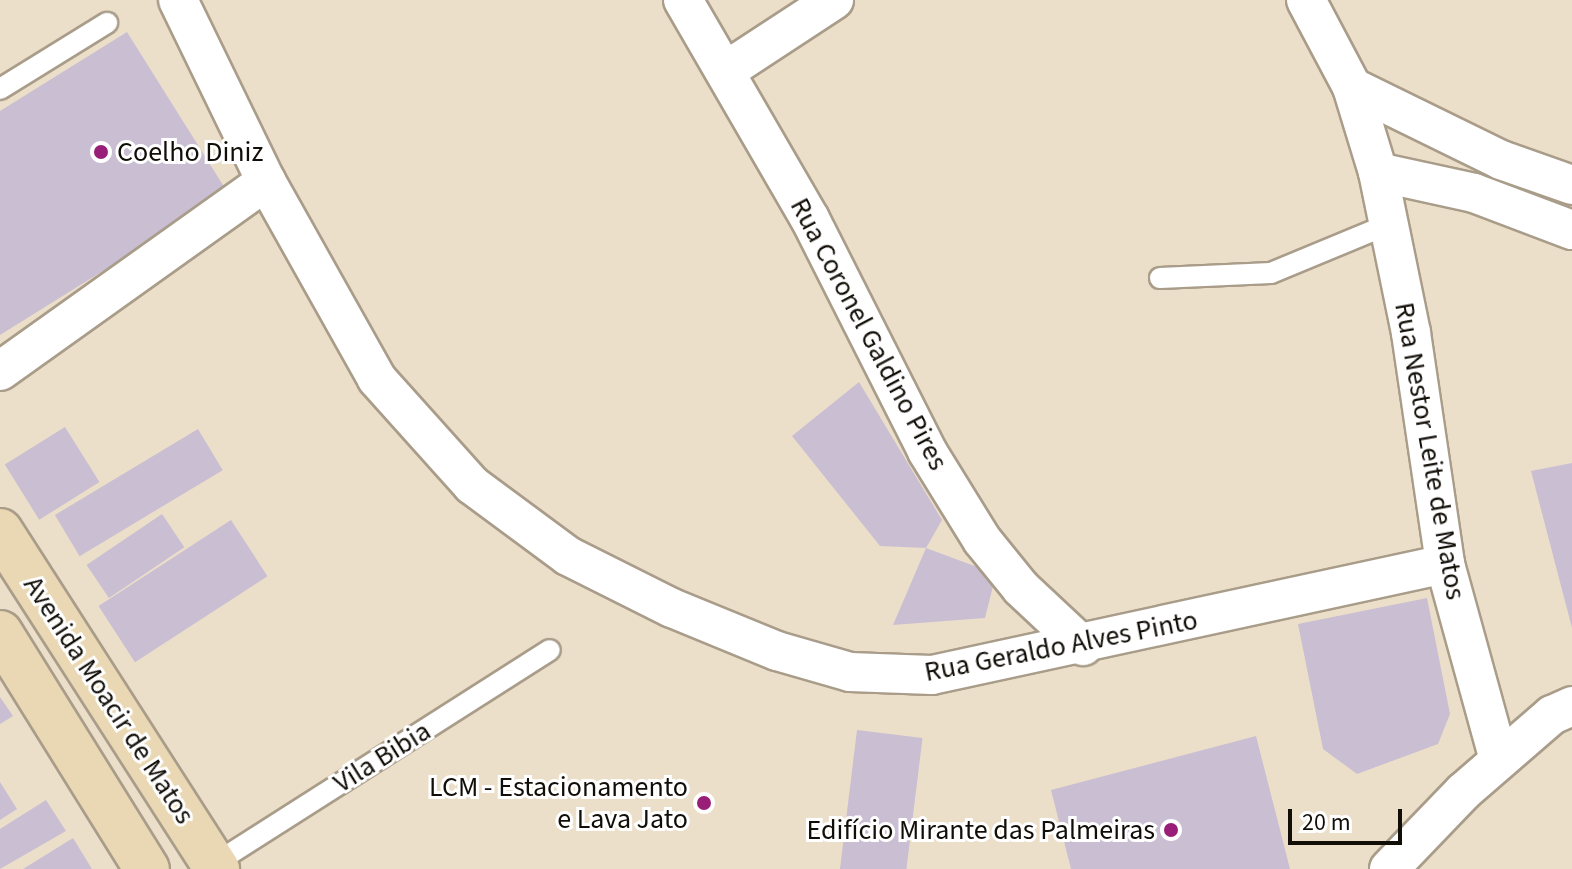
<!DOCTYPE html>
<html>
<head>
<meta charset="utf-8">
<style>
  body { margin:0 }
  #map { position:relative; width:1572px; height:869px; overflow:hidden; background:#ecdfca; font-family:"Source Sans 3",sans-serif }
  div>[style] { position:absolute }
  .building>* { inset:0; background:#cabed3; transform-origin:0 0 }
  .roads { filter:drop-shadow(2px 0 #a99d8a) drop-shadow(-2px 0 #a99d8a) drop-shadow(0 2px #a99d8a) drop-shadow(0 -2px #a99d8a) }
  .lane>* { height:20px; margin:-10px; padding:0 10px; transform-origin:10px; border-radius:10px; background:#fff }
  .street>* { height:38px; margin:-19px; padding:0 19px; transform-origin:19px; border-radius:19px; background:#fff }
  .secondary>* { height:44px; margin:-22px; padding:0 22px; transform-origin:22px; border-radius:22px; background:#e9d8b3 }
  .dots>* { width:22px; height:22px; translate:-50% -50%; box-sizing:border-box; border:4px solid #fff; border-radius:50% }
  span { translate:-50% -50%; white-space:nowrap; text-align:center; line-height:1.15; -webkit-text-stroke:6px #fff; paint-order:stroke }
  .poi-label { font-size:28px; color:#110d07 }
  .left { translate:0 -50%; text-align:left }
  .right { translate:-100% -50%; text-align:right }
  .street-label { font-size:28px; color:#110d07 }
  .scale { position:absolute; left:1288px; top:809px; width:114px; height:36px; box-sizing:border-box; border:4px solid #110d07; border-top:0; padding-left:10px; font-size:24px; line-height:28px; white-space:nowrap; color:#110d07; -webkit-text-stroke:6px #fff; paint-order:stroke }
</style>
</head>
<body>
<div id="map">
  <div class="building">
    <div style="clip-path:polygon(127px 32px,228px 193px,0 335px,0 111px)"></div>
    <div style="clip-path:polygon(859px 382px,942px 520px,926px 548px,880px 546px,792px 436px)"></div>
    <div style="left:65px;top:427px;width:65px;height:71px;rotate:58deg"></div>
    <div style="left:198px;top:429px;width:48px;height:167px;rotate:59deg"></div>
    <div style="clip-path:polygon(1572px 463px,1572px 628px,1531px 471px)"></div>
    <div style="left:162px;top:514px;width:40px;height:91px;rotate:56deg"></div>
    <div style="left:231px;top:520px;width:67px;height:158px;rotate:57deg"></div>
    <div style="clip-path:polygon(926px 548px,996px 574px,985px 618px,893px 625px)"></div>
    <div style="clip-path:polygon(1427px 598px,1450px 714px,1438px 744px,1357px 774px,1323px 749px,1298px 624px)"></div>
    <div style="clip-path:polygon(0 697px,13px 716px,0 724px)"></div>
    <div style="left:857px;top:730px;width:66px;height:140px;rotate:7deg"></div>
    <div style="clip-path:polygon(1256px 736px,1290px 869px,1071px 869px,1051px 790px)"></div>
    <div style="clip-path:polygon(0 782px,17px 809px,0 820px)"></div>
    <div style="clip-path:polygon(46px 800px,66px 831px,0 869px,0 829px)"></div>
    <div style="clip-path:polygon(73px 838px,92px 869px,23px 869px)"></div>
  </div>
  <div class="roads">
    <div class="lane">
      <div style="left:0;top:89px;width:126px;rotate:-31.7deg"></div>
      <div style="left:1160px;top:278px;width:111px;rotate:-2.6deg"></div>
      <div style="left:1271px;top:273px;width:126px;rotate:-22.5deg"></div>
      <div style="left:214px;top:864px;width:398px;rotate:-32.5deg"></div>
    </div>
    <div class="street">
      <div style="left:178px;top:0;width:201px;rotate:64.1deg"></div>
      <div style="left:266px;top:181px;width:227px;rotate:60.7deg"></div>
      <div style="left:377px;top:379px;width:142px;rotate:48.1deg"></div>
      <div style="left:472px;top:485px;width:119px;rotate:36.5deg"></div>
      <div style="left:568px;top:556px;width:116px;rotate:26.6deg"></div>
      <div style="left:672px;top:608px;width:113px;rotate:22.3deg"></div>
      <div style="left:777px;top:651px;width:76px;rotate:16deg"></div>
      <div style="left:850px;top:672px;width:82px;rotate:2.1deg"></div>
      <div style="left:932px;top:675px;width:525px;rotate:-12.21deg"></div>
      <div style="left:683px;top:0;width:253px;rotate:59.9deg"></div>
      <div style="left:810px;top:219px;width:260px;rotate:63.2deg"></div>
      <div style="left:927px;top:451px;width:105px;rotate:58.3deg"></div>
      <div style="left:982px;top:540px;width:62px;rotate:50.9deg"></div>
      <div style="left:1021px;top:588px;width:85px;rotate:43.1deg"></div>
      <div style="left:1306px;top:0;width:98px;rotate:62.1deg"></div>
      <div style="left:1352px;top:87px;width:89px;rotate:73deg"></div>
      <div style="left:1378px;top:172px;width:164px;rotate:78.4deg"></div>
      <div style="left:1411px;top:333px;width:233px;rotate:81.6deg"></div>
      <div style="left:1445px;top:564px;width:203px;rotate:74.6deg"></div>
      <div style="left:727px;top:70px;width:128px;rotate:-33.2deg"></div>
      <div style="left:1352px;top:87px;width:166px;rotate:26.1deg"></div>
      <div style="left:1501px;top:160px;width:75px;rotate:19.4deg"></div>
      <div style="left:1378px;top:172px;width:98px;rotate:12.3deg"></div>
      <div style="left:1474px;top:193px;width:105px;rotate:20.7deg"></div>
      <div style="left:0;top:371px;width:327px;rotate:-35.5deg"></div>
      <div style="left:1389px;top:869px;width:107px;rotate:-46.1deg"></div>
      <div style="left:1463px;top:792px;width:118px;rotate:-40.9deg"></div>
      <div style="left:1552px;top:715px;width:22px;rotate:-24deg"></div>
    </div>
    <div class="secondary">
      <div style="left:0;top:531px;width:402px;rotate:57.3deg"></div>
      <div style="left:0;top:633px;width:278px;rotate:58.1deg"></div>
    </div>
  </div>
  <div class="dots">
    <div style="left:101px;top:152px;background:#981e77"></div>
    <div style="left:704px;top:803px;background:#981e77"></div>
    <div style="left:1171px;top:830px;background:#981e77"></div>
  </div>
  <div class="poi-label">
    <span class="left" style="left:117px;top:152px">Coelho Diniz</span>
    <span class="right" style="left:688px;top:803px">LCM - Estacionamento<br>e Lava Jato</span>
    <span class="right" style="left:1155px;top:830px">Edifício Mirante das Palmeiras</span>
  </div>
  <div class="street-label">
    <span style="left:869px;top:334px;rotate:62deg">Rua Coronel Galdino Pires</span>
    <span style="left:1430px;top:451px;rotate:80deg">Rua Nestor Leite de Matos</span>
    <span style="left:1061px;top:646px;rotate:-11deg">Rua Geraldo Alves Pinto</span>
    <span style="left:109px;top:700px;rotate:57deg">Avenida Moacir de Matos</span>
    <span style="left:382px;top:757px;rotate:-32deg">Vila Bibia</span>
  </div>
  <div class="scale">20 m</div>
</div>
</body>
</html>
